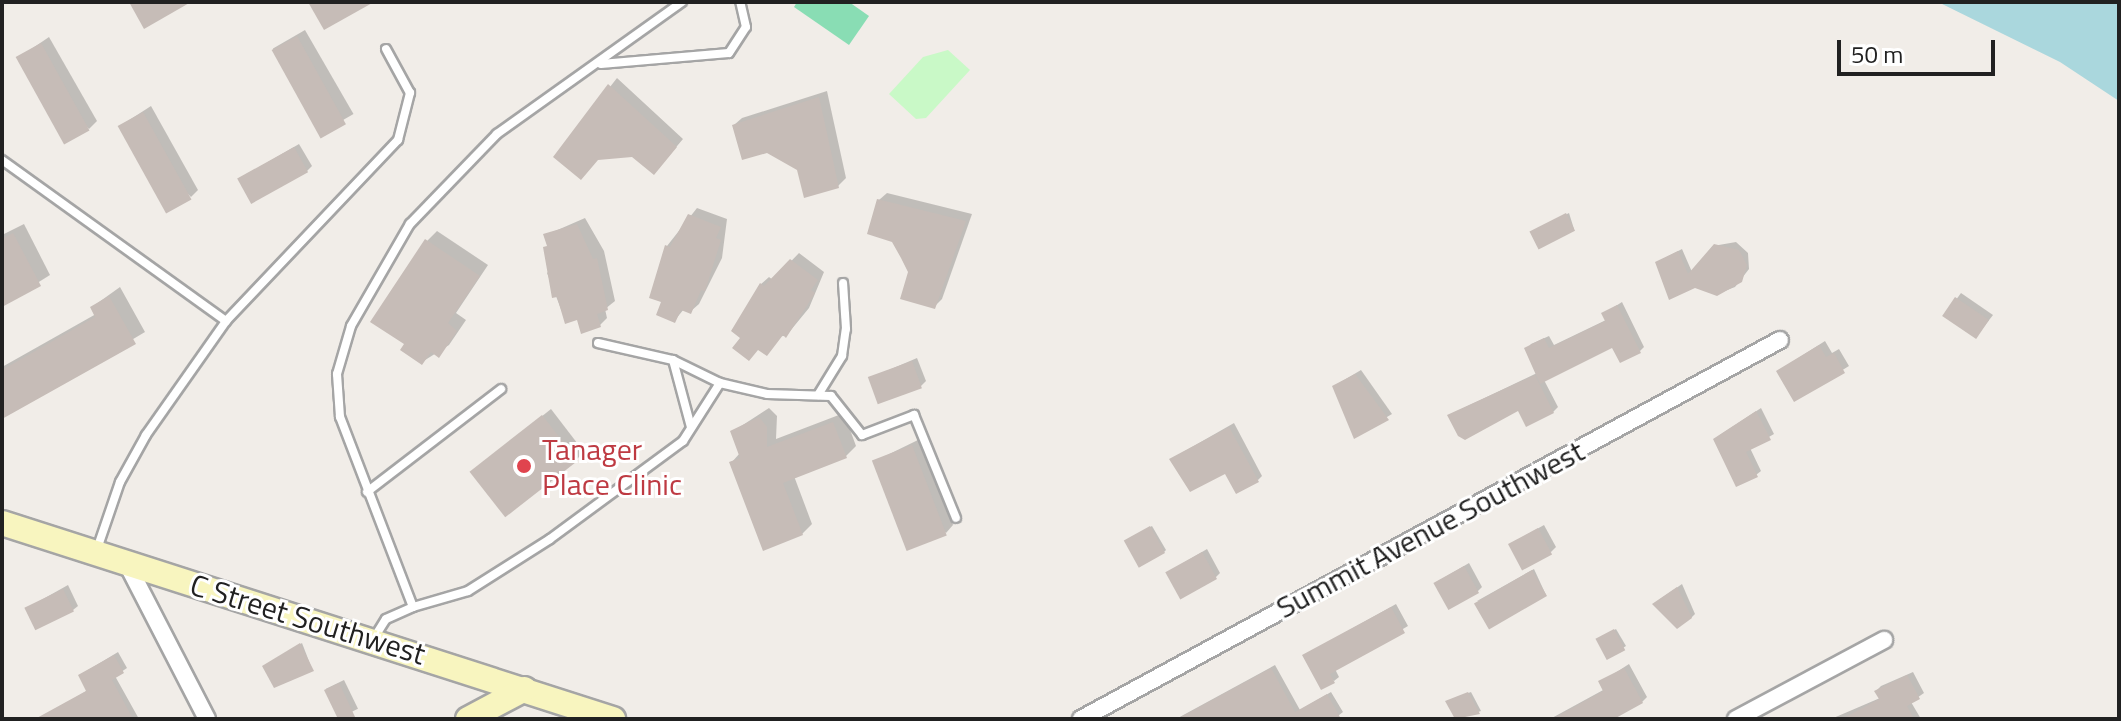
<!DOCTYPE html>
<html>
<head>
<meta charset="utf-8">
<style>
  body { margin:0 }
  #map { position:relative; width:2121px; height:721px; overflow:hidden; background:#f1ede8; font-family:"Titillium Web",sans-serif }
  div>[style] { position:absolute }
  .park>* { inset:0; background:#c9f9c7 }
  .pitch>* { inset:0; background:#89ddb4 }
  .water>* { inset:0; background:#aad7dd }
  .shadow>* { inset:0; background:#0003; transform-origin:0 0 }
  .building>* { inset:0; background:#c6bcb7; transform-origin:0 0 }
  .roads { filter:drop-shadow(2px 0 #a5a5a5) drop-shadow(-2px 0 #a5a5a5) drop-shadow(0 2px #a5a5a5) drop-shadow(0 -2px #a5a5a5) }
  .lane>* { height:8px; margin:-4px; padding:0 4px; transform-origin:4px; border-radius:4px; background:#fff }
  .street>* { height:16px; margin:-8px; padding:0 8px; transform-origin:8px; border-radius:8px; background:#fff }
  .secondary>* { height:24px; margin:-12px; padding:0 12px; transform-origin:12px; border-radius:12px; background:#f8f5bf }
  .dots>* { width:22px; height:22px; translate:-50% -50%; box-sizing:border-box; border:4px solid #fff; border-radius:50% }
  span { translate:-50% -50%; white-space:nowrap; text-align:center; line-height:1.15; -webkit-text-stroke:6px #fff; paint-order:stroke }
  .health-label { font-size:30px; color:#be3a42 }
  .left { translate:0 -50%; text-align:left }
  .street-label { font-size:30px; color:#212121 }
  .frame { position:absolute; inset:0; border:4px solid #212121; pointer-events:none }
  .scale { position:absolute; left:1837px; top:40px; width:158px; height:36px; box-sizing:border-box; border:4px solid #212121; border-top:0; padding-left:10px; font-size:24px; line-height:28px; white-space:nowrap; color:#212121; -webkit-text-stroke:6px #fff; paint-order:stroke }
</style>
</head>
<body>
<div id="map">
  <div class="park">
    <div style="clip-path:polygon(948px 50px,970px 70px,926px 118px,916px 119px,889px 94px,923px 57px)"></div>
  </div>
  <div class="pitch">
    <div style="clip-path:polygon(797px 2px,849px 2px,869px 16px,849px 45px,794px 7px)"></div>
  </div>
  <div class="water">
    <div style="clip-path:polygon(1938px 2px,2119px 2px,2119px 101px,2060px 62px)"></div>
  </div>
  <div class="shadow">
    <div style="left:305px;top:30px;width:97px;height:37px;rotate:60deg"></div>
    <div style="clip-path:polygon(49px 37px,97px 121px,89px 129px,18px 58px)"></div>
    <div style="clip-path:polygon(617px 78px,683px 139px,661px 165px,632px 155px,555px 157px)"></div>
    <div style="clip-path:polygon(827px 91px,846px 178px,838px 186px,734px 125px,742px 118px)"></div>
    <div style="clip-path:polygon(151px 106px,198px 190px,191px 197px,120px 126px)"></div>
    <div style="clip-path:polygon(299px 144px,312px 166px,307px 171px,239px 179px)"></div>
    <div style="clip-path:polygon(887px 193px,972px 214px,942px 299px,934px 307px,910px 272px,879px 200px)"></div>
    <div style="clip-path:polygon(697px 208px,727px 219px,722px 258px,699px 304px,691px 311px,684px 309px,675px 320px,663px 301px,667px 246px)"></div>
    <div style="clip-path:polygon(1569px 213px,1574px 229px,1534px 231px)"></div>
    <div style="clip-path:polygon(585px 218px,604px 251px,615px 301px,605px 309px,607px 318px,600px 325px,578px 318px,566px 322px,547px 273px,551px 269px,546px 235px)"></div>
    <div style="clip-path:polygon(24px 224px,50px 275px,2px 305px,2px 235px)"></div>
    <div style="clip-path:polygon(437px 231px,488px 265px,456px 313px,466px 320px,449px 345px,422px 362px,406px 344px,427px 241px)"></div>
    <div style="clip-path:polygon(1736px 242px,1748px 253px,1749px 269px,1735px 287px,1717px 294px,1657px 262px,1682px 249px,1692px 272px,1713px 246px)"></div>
    <div style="clip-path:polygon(799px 253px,824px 272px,809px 308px,786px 336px,743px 337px,761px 284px,769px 277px,773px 280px)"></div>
    <div style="clip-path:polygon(120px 287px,145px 332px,2px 417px,2px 367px,96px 314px,92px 307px)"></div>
    <div style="clip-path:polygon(1961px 293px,1993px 315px,1980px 332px,1944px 316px)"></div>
    <div style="clip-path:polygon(1622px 302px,1644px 347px,1640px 351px,1613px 346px,1544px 380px,1558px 407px,1553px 412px,1519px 408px,1449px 415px,1537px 373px,1527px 349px,1531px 344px,1549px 336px,1554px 345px,1606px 320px,1603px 314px)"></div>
    <div style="clip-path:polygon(1825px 341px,1832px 353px,1839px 349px,1849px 366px,1794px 400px,1778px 371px)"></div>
    <div style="clip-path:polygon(917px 358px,926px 381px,921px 386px,870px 378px)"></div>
    <div style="clip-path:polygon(1361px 370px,1392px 414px,1355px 436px,1334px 386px)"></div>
    <div style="clip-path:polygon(769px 408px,777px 416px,776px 439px,844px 413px,856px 446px,846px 456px,794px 476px,812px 524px,802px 534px,731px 463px,740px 453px,732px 432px)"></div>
    <div style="clip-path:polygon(1761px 408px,1774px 434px,1750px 448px,1761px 471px,1756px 475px,1720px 435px)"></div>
    <div style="clip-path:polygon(551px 409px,584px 452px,577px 459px,472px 472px)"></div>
    <div style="clip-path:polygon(1234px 423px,1262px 476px,1258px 480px,1171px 459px)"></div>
    <div style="clip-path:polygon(920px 439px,953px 525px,946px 533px,875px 461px)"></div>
    <div style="clip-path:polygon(1544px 525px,1556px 547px,1551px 552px,1510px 544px)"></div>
    <div style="clip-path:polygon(1152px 526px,1166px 550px,1164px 552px,1128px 539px)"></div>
    <div style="clip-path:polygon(1207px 549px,1220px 573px,1215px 578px,1168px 572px)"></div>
    <div style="clip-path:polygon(1469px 563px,1482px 587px,1477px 592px,1435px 583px)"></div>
    <div style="clip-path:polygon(1534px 569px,1546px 595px,1477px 601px)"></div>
    <div style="clip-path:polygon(1682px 584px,1695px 614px,1690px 619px,1659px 600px)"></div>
    <div style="clip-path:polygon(68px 585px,78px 606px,73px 610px,27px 608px)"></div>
    <div style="clip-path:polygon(1396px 604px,1408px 626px,1335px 669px,1339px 677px,1334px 681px,1305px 655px)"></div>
    <div style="clip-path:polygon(1616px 629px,1626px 646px,1608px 657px,1600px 638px)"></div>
    <div style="clip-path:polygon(302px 643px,312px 669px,267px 664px)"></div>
    <div style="clip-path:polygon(118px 652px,127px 668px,115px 676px,139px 719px,60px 719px,55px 710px,88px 690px,80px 675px)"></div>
    <div style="clip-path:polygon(1629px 664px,1647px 697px,1642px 702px,1609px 719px,1550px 719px,1605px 689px,1601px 682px)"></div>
    <div style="clip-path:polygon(1275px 665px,1300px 710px,1331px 692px,1343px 712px,1334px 719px,1176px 719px)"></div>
    <div style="clip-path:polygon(1913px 672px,1924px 693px,1911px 702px,1921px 719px,1831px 719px,1880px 698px,1876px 691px,1881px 686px)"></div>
    <div style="left:344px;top:680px;width:32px;height:20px;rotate:64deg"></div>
    <div style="clip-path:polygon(1471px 692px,1481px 711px,1457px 719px,1447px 701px)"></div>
  </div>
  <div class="building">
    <div style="clip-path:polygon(129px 2px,191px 2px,144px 29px)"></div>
    <div style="clip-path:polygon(308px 2px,374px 2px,324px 30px)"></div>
    <div style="left:297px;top:36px;width:101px;height:29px;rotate:61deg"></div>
    <div style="left:41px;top:43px;width:100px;height:29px;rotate:61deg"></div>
    <div style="clip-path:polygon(608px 84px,677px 147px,654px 175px,632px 157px,598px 160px,581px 180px,553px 157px)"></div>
    <div style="clip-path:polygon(819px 97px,839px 188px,804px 198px,797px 170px,767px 153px,742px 160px,732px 125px)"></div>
    <div style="left:143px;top:112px;width:100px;height:29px;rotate:61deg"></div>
    <div style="left:294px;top:147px;width:29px;height:65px;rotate:61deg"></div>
    <div style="clip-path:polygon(877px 199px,966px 221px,935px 309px,900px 299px,908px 272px,901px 258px,892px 242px,867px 234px)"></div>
    <div style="left:1566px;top:213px;width:20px;height:41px;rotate:63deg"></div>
    <div style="clip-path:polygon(688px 214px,721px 227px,716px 238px,721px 240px,705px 291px,701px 290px,691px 314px,681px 310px,675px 323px,656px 315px,661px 302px,649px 298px,665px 245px,670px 247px)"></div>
    <div style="clip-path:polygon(577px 224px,593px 259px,597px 258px,608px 310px,597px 314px,601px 327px,581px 334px,577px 320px,565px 324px,557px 297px,552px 298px,543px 247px,547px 246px,543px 234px)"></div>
    <div style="clip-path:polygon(13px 233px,41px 286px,2px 307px,2px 239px)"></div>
    <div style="clip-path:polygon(425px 239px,480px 276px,448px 323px,457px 331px,439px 358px,431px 352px,422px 365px,400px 350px,404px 344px,370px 322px)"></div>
    <div style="clip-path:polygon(1714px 244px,1739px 250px,1747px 265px,1742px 282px,1717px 296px,1695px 288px,1669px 300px,1655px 262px,1678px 251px,1688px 274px)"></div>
    <div style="clip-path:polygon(790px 259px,818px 280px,811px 290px,815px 293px,786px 338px,783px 335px,767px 356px,758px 350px,749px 361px,732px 348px,740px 338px,731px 331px,760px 283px,764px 286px)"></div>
    <div style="clip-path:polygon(109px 296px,136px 344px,2px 419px,2px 370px,95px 317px,90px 307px)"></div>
    <div style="left:1955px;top:297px;width:41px;height:23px;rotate:34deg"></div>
    <div style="clip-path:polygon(1617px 305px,1641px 353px,1620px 363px,1612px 348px,1540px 384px,1524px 348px,1544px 338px,1549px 348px,1605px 321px,1601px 313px)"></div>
    <div style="clip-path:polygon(1819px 345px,1826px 357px,1834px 353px,1845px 373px,1794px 402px,1776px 371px)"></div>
    <div style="left:912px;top:361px;width:29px;height:47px;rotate:70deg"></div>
    <div style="clip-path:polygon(1355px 374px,1389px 420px,1354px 439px,1332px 386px)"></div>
    <div style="clip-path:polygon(1535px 375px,1554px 413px,1526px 427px,1518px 411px,1465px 440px,1458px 436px,1447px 415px)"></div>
    <div style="clip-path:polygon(1756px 411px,1771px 440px,1746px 452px,1758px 477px,1736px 487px,1713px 439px)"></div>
    <div style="left:542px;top:415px;width:58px;height:92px;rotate:52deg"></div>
    <div style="clip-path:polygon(759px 417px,767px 427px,767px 447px,833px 422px,847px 458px,783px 483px,803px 535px,763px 551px,729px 462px,740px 458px,730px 431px)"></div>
    <div style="clip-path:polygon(1229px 427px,1259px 482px,1236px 494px,1225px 474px,1190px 492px,1169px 459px)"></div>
    <div style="left:912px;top:445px;width:97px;height:43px;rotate:69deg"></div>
    <div style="left:1150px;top:526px;width:31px;height:30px;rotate:61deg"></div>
    <div style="left:1538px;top:528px;width:30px;height:34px;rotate:62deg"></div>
    <div style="left:1202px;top:552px;width:31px;height:42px;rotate:61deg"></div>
    <div style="left:1464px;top:566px;width:31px;height:35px;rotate:61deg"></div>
    <div style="left:1532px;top:570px;width:30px;height:67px;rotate:60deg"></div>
    <div style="clip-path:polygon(1677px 587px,1692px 618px,1677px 629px,1652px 604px)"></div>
    <div style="left:63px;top:589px;width:25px;height:43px;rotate:64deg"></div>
    <div style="clip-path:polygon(1391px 607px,1405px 633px,1330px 674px,1335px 683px,1321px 690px,1302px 655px)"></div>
    <div style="left:1614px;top:629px;width:24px;height:21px;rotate:62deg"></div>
    <div style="clip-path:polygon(300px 643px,314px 671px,274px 688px,262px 666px)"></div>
    <div style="clip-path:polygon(114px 655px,124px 673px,112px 680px,133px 719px,35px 719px,86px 691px,78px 675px)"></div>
    <div style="clip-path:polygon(1271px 668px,1295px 712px,1327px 694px,1341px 719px,1177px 719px)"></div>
    <div style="clip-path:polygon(1624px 668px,1643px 703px,1614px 719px,1552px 719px,1603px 691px,1598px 681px)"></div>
    <div style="clip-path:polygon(1907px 675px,1920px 699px,1907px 706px,1914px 719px,1842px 719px,1879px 699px,1874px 691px)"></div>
    <div style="clip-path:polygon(339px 683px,356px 719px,338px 719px,324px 690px)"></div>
    <div style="clip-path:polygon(1468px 692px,1480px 714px,1455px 719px,1445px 701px)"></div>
  </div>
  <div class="roads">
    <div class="lane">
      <div style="left:601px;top:64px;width:128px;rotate:-4.9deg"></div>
      <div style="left:729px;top:53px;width:31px;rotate:-57deg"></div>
      <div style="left:746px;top:27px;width:26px;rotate:-103deg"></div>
      <div style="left:2px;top:160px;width:276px;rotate:35.7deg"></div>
      <div style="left:598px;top:343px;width:77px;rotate:12.8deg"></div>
      <div style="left:673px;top:360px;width:69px;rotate:75deg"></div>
      <div style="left:673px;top:360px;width:52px;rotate:26.1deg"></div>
      <div style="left:818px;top:395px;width:46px;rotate:-58.4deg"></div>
      <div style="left:842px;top:356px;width:27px;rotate:-82deg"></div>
      <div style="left:846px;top:329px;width:46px;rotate:-93.7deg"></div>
      <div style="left:367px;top:492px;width:169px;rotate:-37.5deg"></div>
      <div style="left:96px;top:552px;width:74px;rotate:-71.1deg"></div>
      <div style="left:120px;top:482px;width:54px;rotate:-61deg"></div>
      <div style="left:146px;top:435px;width:139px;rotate:-54.9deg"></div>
      <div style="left:226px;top:321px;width:250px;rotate:-46.5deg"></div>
      <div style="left:398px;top:140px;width:49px;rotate:-75.7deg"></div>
      <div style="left:410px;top:93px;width:50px;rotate:-118.6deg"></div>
      <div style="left:413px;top:607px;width:57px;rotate:-16.2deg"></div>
      <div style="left:468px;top:591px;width:97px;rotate:-32.4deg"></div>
      <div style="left:550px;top:539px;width:165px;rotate:-36.4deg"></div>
      <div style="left:683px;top:441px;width:69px;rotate:-57.5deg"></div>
      <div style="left:720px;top:383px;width:48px;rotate:13.2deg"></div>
      <div style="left:767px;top:394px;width:64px;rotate:1.8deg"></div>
      <div style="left:831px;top:396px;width:50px;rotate:51.5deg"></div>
      <div style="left:862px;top:435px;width:56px;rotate:-21deg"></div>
      <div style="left:914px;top:415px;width:111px;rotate:67.8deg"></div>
      <div style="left:374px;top:638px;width:22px;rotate:-58deg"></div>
      <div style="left:386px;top:619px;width:30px;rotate:-24deg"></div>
      <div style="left:413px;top:607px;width:204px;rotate:-111deg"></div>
      <div style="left:340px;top:417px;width:43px;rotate:-94deg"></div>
      <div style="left:337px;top:374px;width:50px;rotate:-73.7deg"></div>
      <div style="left:351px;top:326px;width:118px;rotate:-60deg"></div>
      <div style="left:410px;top:224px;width:125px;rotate:-46deg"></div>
      <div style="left:497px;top:134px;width:227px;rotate:-35.5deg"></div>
    </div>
    <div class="street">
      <div style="left:126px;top:562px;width:177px;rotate:62.7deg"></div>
      <div style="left:1081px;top:719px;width:795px;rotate:-28.47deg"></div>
      <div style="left:1736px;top:719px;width:168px;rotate:-28.1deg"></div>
    </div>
    <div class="secondary">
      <div style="left:2px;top:523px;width:642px;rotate:17.79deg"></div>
      <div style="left:468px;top:719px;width:64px;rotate:-27.8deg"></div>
    </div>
  </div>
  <div class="dots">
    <div style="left:524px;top:466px;background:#e0444e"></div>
  </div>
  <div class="health-label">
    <span class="left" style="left:542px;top:466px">Tanager<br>Place Clinic</span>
  </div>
  <div class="street-label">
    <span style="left:1430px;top:529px;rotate:-28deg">Summit Avenue Southwest</span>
    <span style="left:308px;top:619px;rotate:17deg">C Street Southwest</span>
  </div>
  <div class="frame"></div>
  <div class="scale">50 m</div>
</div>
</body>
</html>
